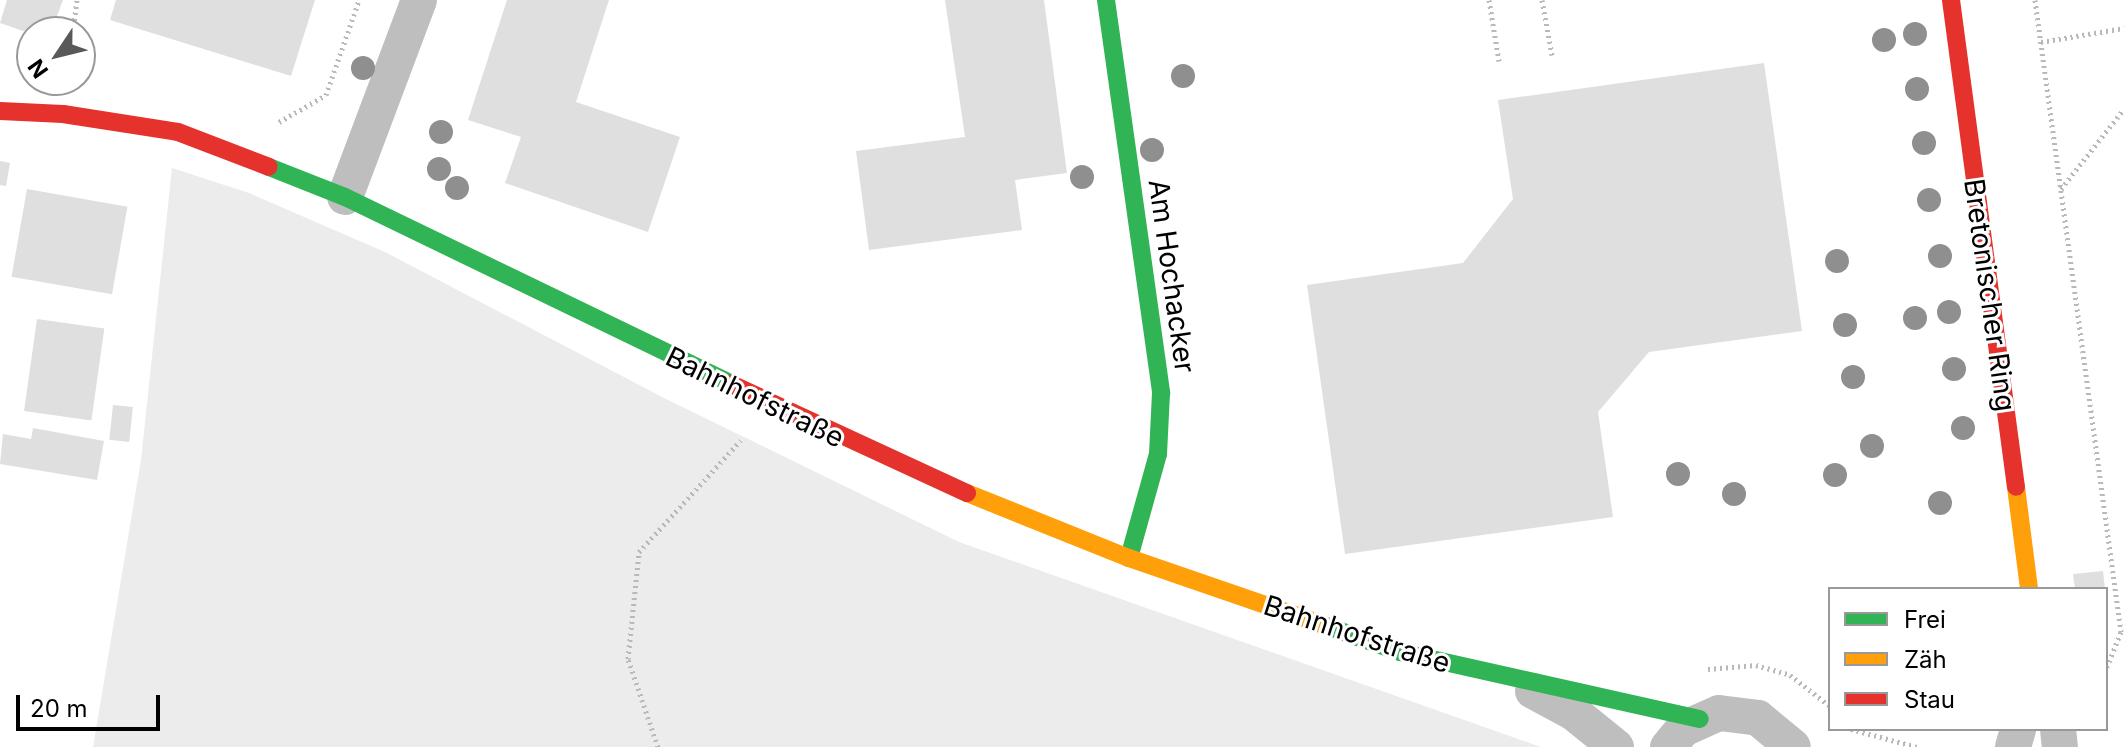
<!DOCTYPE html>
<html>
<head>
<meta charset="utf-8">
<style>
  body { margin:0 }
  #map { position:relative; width:2124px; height:747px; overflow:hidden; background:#fff; font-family:Inter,sans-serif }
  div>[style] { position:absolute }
  .green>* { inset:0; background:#ececec }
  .building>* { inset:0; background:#dfdfdf; transform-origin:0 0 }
  .path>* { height:5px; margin-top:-2.5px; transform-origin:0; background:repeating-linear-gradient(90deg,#b9b9b9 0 2px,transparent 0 6px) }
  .street>* { height:36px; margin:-18px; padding:0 18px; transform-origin:18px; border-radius:18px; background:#bebebe }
  .fast>* { height:18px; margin:-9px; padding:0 9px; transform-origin:9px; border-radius:9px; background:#30b455 }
  .slow>* { height:18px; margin:-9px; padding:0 9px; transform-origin:9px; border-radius:9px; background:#ff9f0a }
  .jam>* { height:18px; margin:-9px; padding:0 9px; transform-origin:9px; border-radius:9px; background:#e5322d }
  .trees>* { width:24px; height:24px; margin:-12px; border-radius:50%; background:#8f8f8f }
  span { translate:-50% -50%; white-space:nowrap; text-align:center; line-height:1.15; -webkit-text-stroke:6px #fff; paint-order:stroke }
  .street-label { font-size:28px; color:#000 }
  .legend { position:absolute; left:1828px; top:587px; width:280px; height:144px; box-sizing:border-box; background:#fff; border:2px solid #999; margin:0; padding:10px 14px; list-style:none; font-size:24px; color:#000 }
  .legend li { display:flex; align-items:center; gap:16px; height:40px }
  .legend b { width:40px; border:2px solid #999 }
  .north { position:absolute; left:16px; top:16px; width:80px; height:80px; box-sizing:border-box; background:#fff; border:2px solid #999; border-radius:50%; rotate:235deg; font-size:22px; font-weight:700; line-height:32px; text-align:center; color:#000 }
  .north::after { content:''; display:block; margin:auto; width:28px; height:36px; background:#595959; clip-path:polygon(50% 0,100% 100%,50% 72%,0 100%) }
  .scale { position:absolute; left:16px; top:695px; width:144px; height:36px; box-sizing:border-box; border:4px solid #000; border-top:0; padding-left:10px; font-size:24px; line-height:28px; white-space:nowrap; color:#000; -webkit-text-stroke:6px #fff; paint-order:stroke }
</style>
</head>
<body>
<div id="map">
  <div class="green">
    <div style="clip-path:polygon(172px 168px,249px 193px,385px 252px,664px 398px,959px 542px,1541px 747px,93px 747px,141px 460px)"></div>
  </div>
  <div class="building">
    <div style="clip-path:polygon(7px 0,63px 0,51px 32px,32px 34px,0 23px)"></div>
    <div style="clip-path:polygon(116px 0,315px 0,291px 76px,110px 20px)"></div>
    <div style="clip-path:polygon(507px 0,609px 0,576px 102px,680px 137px,648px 232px,505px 183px,521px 137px,468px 120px)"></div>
    <div style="clip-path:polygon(945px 0,1044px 0,1067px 173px,1015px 180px,1022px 230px,869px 250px,856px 151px,965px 137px)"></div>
    <div style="clip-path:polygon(1764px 63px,1802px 331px,1649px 352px,1598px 412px,1613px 517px,1345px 554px,1307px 285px,1463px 263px,1513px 199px,1498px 100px)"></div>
    <div style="clip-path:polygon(0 161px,10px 163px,6px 186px,0 185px)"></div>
    <div style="left:27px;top:189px;width:102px;height:89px;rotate:10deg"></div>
    <div style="left:37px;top:319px;width:68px;height:93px;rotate:8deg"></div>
    <div style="left:113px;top:405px;width:20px;height:35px;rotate:6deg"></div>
    <div style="clip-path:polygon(33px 428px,104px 441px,97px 480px,0 464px,3px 434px,31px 439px)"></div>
    <div style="clip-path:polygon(2103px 571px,2105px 589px,2075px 589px,2073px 574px)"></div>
  </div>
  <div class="path">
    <div style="left:1489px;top:0;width:62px;rotate:80.7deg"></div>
    <div style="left:1542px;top:0;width:56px;rotate:79.7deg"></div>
    <div style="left:2035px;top:0;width:638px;rotate:82.25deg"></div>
    <div style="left:2121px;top:632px;width:40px;rotate:112deg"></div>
    <div style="left:73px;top:32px;width:32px;rotate:-83deg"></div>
    <div style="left:2041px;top:42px;width:84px;rotate:-9.6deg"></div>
    <div style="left:279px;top:122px;width:54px;rotate:-29.9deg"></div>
    <div style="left:326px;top:95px;width:101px;rotate:-70.8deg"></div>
    <div style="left:2061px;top:189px;width:102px;rotate:-51.8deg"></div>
    <div style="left:1708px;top:669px;width:48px;rotate:-4.8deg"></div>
    <div style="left:1756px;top:665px;width:35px;rotate:16deg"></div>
    <div style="left:1790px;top:675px;width:51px;rotate:37.8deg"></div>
    <div style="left:1851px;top:729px;width:68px;rotate:15.3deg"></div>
    <div style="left:658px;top:747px;width:93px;rotate:-108.8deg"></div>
    <div style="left:628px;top:659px;width:108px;rotate:-84.1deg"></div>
    <div style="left:639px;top:552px;width:151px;rotate:-47.7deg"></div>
  </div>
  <div class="street">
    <div style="left:345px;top:197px;width:210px;rotate:-69.4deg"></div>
    <div style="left:1533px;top:691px;width:47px;rotate:28.2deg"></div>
    <div style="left:1574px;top:713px;width:54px;rotate:39deg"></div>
    <div style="left:2058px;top:729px;width:18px;rotate:84deg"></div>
    <div style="left:1668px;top:747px;width:23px;rotate:-50deg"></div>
    <div style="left:1683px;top:729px;width:39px;rotate:-24deg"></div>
    <div style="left:1719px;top:713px;width:39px;rotate:7deg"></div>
    <div style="left:1758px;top:718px;width:45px;rotate:39.6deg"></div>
    <div style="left:2013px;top:747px;width:19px;rotate:-74deg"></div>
  </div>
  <div class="fast">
    <div style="left:1106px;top:0;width:397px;rotate:82deg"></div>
    <div style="left:1161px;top:393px;width:61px;rotate:92.8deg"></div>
    <div style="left:1158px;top:454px;width:108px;rotate:105.6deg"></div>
    <div style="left:269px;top:167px;width:82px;rotate:21.5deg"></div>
    <div style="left:345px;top:197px;width:429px;rotate:25.8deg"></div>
    <div style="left:1318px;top:623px;width:87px;rotate:19.5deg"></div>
    <div style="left:1400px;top:652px;width:307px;rotate:12.6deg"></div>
  </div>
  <div class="slow">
    <div style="left:2016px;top:487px;width:103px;rotate:82.7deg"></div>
    <div style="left:967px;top:493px;width:175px;rotate:21.9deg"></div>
    <div style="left:1129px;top:558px;width:200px;rotate:19deg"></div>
  </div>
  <div class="jam">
    <div style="left:1951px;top:0;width:491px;rotate:82.4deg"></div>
    <div style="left:0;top:111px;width:63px;rotate:2.7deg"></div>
    <div style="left:63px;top:114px;width:116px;rotate:8.9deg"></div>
    <div style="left:178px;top:132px;width:97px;rotate:21deg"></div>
    <div style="left:731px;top:384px;width:260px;rotate:24.8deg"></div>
  </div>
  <div class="trees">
    <div style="left:1915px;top:34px"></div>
    <div style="left:1884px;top:40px"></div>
    <div style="left:363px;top:68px"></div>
    <div style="left:1183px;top:76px"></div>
    <div style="left:1917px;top:89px"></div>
    <div style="left:441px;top:132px"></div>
    <div style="left:1924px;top:143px"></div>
    <div style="left:1152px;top:150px"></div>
    <div style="left:439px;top:169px"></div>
    <div style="left:1082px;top:177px"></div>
    <div style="left:457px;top:188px"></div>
    <div style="left:1929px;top:200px"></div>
    <div style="left:1940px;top:256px"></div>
    <div style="left:1837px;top:261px"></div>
    <div style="left:1949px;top:312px"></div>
    <div style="left:1915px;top:318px"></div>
    <div style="left:1845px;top:325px"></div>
    <div style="left:1954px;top:369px"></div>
    <div style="left:1853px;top:377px"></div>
    <div style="left:1963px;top:428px"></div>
    <div style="left:1872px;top:446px"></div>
    <div style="left:1678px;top:474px"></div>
    <div style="left:1835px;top:475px"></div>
    <div style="left:1734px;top:494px"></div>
    <div style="left:1940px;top:503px"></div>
  </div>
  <div class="street-label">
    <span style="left:1172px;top:276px;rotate:82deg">Am Hochacker</span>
    <span style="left:1990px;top:295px;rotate:82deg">Bretonischer Ring</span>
    <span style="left:755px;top:397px;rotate:26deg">Bahnhofstraße</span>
    <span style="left:1357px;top:634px;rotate:18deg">Bahnhofstraße</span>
  </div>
  <ul class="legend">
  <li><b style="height:10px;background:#30b455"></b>Frei</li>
  <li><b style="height:10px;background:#ff9f0a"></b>Zäh</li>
  <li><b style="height:10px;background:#e5322d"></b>Stau</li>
  </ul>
  <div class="north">N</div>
  <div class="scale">20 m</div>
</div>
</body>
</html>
